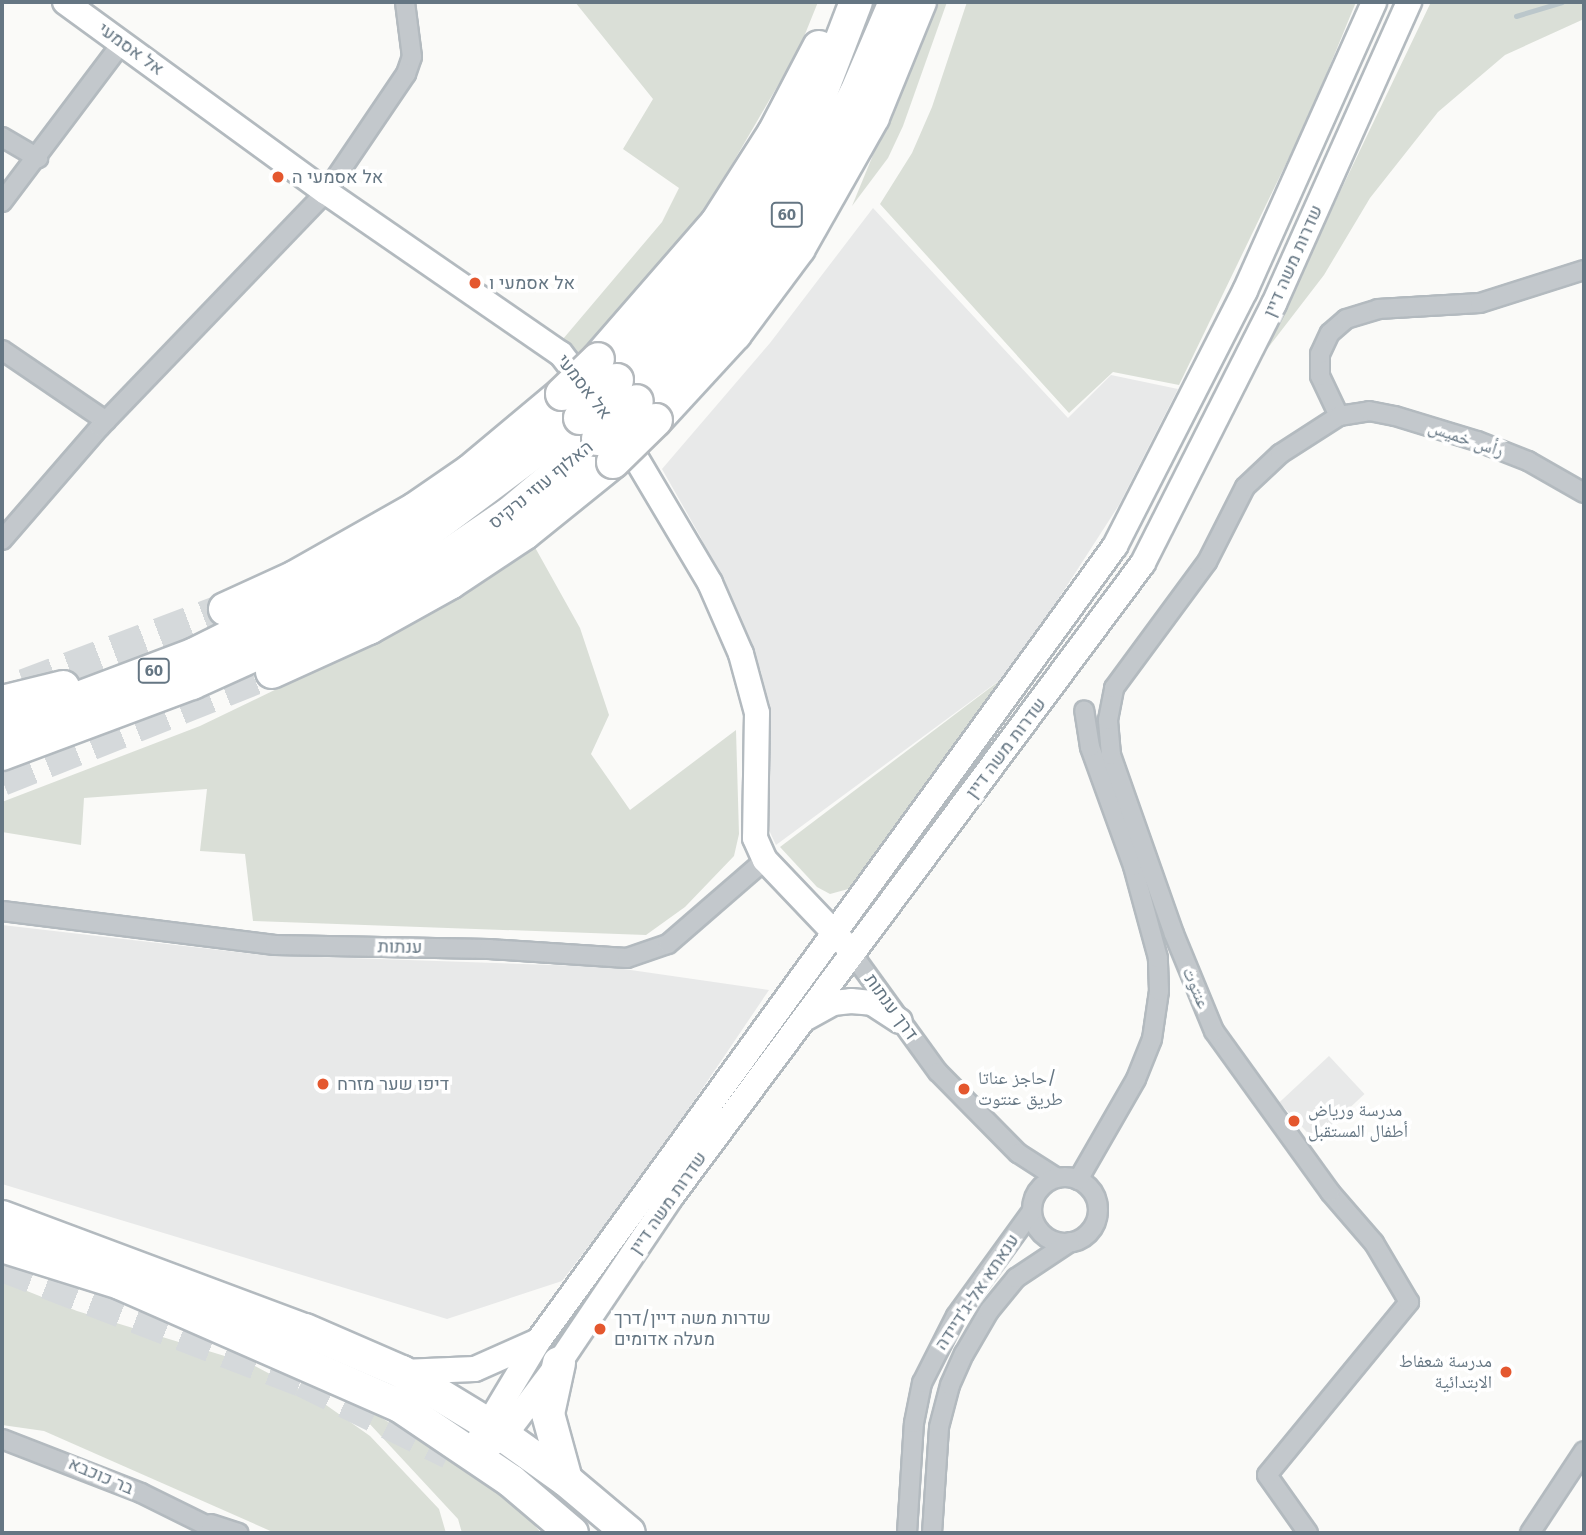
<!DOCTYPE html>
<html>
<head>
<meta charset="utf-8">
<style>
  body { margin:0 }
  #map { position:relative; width:1586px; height:1535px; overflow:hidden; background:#fafaf8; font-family:"Fira Sans","Noto Naskh Arabic",Heebo,sans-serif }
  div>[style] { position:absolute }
  .built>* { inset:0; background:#e8e9e9; transform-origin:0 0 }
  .green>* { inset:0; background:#dadfd7 }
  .stream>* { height:5px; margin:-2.5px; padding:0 2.5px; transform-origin:2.5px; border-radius:2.5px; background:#bbc7cb }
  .highway-tunnel>* { height:32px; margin-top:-16px; transform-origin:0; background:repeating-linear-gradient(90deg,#d5d9db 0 32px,transparent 0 48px) }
  .roads { filter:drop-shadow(2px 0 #b3babf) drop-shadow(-2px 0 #b3babf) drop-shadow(0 2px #b3babf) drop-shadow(0 -2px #b3babf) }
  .street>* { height:18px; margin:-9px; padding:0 9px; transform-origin:9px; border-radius:9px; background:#c3c8cc }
  .street>.ring { margin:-9px; padding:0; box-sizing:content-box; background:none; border:18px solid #c3c8cc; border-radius:50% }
  .secondary>* { height:24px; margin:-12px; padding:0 12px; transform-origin:12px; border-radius:12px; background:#fff }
  .highway>* { height:32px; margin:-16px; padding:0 16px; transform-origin:16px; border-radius:16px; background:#fff }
  .bridges { filter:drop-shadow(2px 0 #b4b9bd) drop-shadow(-2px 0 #b4b9bd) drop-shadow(0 2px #b4b9bd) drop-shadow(0 -2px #b4b9bd) }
  .highway-bridge>* { height:32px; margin:-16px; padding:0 16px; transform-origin:16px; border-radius:16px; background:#fff }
  .dots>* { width:19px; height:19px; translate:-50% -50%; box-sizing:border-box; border:4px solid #fff; border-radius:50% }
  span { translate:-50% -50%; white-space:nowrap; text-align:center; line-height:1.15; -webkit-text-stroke:7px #fff; paint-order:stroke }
  .shield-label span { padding:2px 5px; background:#fff; border:2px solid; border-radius:5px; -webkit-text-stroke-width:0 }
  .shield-label { font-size:16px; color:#657683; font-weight:700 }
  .street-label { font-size:18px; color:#657683 }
  .poi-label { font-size:18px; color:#657683 }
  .left { translate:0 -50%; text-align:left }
  .right { translate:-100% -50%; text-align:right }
  .frame { position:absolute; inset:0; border:4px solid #657683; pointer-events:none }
</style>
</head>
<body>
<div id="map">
  <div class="built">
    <div style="clip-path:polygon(873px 208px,1068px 418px,1111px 375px,1178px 389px,1119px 505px,1012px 671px,776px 845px,767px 826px,766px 702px,761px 671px,700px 536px,662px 469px,770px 343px)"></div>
    <div style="clip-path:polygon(2px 925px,262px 955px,610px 967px,769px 990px,650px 1166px,562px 1281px,447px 1319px,2px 1184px)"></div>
    <div style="left:1329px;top:1056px;width:52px;height:68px;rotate:47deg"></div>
  </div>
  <div class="green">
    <div style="clip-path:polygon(575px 2px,818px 2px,799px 49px,688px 240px,583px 359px,563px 339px,662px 222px,679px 188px,623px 149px,653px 99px)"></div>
    <div style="clip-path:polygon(936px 2px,947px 2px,903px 126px,888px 158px,852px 206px)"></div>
    <div style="clip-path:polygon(967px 2px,1356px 2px,1310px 114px,1179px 385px,1113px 372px,1069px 413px,880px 204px,912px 153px,932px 107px)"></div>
    <div style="clip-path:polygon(1431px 2px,1584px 2px,1584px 19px,1505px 55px,1438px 112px,1370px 198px,1324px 275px,1261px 357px)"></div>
    <div style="clip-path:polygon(532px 542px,580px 628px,609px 715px,591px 754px,630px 810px,736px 730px,739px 834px,734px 856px,685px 907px,646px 935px,253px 921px,245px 854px,200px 851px,207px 789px,84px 798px,81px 845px,2px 832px,2px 802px,200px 726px,349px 654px)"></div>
    <div style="clip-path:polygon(1007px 675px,852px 888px,830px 894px,817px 887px,780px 847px)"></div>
    <div style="clip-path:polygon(2px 1281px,77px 1311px,251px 1364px,319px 1400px,370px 1436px,439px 1509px,446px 1533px,275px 1533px,44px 1431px,2px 1425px)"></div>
    <div style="clip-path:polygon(341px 1393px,512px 1498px,541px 1533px,462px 1533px,458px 1519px)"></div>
  </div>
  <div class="stream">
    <div style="left:1516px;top:16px;width:48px;rotate:-16.9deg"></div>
  </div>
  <div class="highway-tunnel">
    <div style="left:24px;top:685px;width:215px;rotate:-20.7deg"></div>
    <div style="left:2px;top:780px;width:291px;rotate:-21.8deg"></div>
    <div style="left:2px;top:1266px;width:321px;rotate:21deg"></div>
    <div style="left:302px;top:1381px;width:164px;rotate:26.1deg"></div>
  </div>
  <div class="roads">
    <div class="street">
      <div style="left:2px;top:137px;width:42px;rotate:30.3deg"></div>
      <div style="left:2px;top:202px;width:199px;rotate:-53deg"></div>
      <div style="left:2px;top:350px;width:126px;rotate:34.3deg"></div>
      <div style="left:1339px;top:416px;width:44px;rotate:-115.4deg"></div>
      <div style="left:1320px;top:376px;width:22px;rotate:-90deg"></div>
      <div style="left:1320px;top:354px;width:23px;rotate:-65deg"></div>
      <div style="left:1330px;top:333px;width:21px;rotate:-41deg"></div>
      <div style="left:1346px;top:319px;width:34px;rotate:-17deg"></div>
      <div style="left:1378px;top:309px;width:102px;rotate:-3.4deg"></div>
      <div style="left:1480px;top:303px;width:109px;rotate:-17.6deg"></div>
      <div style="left:2px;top:540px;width:150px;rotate:-49.1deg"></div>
      <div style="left:100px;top:427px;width:326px;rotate:-46.1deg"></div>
      <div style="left:326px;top:192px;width:143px;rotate:-55.9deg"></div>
      <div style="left:406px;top:74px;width:18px;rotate:-71deg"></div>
      <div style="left:412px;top:57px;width:55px;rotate:-97.3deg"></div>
      <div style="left:2px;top:911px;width:275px;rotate:7.1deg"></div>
      <div style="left:275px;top:945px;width:214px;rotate:1.1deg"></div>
      <div style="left:489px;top:949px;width:138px;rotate:3.7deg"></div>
      <div style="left:627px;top:958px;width:43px;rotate:-18.9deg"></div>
      <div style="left:668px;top:944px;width:128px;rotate:-40.9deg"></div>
      <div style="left:851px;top:952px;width:148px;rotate:54.1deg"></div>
      <div style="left:938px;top:1072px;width:114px;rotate:45.4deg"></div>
      <div style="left:1018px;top:1153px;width:46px;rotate:32.7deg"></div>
      <div class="ring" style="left:1032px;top:1177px;width:48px;height:48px"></div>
      <div style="left:1078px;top:1180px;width:116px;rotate:-60.1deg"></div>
      <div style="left:1136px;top:1079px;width:43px;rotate:-68.2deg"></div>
      <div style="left:1152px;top:1039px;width:49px;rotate:-81.7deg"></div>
      <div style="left:1159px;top:991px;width:33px;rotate:-92deg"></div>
      <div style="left:1158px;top:958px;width:95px;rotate:-105.2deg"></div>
      <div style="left:1133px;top:866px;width:127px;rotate:-109.9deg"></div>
      <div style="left:1090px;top:747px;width:37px;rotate:-99deg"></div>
      <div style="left:2px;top:1439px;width:149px;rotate:21.2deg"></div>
      <div style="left:141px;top:1493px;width:90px;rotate:26.3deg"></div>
      <div style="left:211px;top:1524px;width:29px;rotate:18deg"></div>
      <div style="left:907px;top:1533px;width:110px;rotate:-86.4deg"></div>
      <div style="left:914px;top:1423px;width:41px;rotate:-78.7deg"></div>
      <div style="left:922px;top:1383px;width:75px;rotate:-63.1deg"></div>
      <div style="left:956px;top:1316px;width:130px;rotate:-54.1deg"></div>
      <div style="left:932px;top:1533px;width:106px;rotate:-86.2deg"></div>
      <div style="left:939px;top:1427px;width:43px;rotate:-75.3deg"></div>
      <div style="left:950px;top:1385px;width:34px;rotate:-66deg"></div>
      <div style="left:964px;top:1354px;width:50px;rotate:-59.8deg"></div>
      <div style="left:989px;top:1311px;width:43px;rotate:-50.7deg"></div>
      <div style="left:1016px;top:1278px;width:65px;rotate:-33.7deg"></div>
      <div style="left:1308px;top:1533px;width:71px;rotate:-125.3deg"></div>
      <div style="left:1267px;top:1475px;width:224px;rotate:-50.6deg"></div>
      <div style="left:1409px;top:1302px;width:69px;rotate:-120.7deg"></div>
      <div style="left:1374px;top:1243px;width:67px;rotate:-130.8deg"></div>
      <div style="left:1330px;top:1192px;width:198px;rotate:-125.8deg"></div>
      <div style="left:1214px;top:1031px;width:105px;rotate:-112.4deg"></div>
      <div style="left:1174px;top:934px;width:190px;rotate:-109.4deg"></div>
      <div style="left:1111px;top:755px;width:35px;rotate:-95deg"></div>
      <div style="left:1108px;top:720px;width:33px;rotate:-79deg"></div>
      <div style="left:1114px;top:688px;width:157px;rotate:-53.6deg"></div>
      <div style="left:1207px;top:562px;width:84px;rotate:-63.1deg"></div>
      <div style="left:1245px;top:487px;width:48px;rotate:-43.3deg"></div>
      <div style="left:1280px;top:454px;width:70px;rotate:-32.8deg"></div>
      <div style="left:1339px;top:416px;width:30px;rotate:-9deg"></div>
      <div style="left:1369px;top:411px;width:26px;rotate:11deg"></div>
      <div style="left:1395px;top:416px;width:86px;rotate:17deg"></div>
      <div style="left:1477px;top:441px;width:55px;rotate:21.4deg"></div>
      <div style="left:1528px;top:461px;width:64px;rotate:29.7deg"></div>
      <div style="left:1530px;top:1533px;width:98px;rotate:-56.6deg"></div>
    </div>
    <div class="secondary">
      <div style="left:65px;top:2px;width:323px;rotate:36.1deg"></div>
      <div style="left:326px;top:192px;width:285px;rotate:34.6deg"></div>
      <div style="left:561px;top:354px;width:46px;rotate:52.1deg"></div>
      <div style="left:621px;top:433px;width:174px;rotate:59.3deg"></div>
      <div style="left:710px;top:583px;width:77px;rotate:66.4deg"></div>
      <div style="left:741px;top:654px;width:61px;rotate:74.8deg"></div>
      <div style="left:757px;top:713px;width:125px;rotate:90.9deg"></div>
      <div style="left:755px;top:838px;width:24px;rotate:66deg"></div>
      <div style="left:765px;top:860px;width:116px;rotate:46.4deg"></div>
      <div style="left:806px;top:1018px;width:31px;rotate:-29deg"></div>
      <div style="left:833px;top:1003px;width:18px;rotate:-6deg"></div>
      <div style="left:851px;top:1001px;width:21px;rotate:5deg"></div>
      <div style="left:872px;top:1003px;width:33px;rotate:33deg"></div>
      <div style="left:402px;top:1372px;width:73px;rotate:-2.4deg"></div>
      <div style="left:475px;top:1369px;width:69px;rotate:-24deg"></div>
      <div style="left:480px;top:1438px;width:114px;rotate:-59deg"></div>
      <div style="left:539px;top:1340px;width:981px;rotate:-54.04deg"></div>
      <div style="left:1115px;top:546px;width:286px;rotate:-63deg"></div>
      <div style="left:1245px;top:291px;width:316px;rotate:-65.9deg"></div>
      <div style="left:474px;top:1455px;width:36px;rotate:-32deg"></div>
      <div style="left:504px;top:1436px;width:91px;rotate:-53deg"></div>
      <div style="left:559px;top:1363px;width:200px;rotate:-56deg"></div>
      <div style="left:671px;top:1197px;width:790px;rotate:-53.33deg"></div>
      <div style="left:1143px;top:563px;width:290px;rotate:-63.2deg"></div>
      <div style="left:1274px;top:304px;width:331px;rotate:-65.9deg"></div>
    </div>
    <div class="highway">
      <div style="left:598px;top:359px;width:181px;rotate:-49deg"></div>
      <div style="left:717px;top:222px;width:106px;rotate:-57.4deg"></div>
      <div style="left:774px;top:133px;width:97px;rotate:-62.4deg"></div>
      <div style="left:617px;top:380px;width:142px;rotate:-48.7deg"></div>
      <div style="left:711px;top:273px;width:84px;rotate:-53.7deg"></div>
      <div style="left:761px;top:205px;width:113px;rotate:-60.9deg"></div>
      <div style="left:816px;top:106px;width:111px;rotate:-69deg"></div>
      <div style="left:637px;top:401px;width:148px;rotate:-49.4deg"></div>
      <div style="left:733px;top:289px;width:120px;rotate:-54.5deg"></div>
      <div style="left:803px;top:191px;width:111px;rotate:-61.6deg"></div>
      <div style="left:856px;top:93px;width:99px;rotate:-66.8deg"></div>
      <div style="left:656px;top:420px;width:117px;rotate:-47.4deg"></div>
      <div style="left:735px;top:334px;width:107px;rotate:-53.3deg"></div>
      <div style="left:799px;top:248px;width:150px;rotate:-60.5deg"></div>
      <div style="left:873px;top:117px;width:124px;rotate:-67.8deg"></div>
      <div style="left:225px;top:609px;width:77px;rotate:-24.6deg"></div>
      <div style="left:295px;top:577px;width:138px;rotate:-29.5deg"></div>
      <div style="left:415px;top:509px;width:67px;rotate:-34.6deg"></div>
      <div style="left:470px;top:471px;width:120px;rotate:-39.9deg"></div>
      <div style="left:272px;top:672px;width:107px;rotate:-24.4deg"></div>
      <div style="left:369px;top:628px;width:93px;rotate:-29.1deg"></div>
      <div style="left:450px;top:583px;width:90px;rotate:-33.7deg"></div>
      <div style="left:525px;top:533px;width:113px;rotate:-38.9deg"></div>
      <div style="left:2px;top:702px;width:63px;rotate:-13.8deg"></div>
      <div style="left:2px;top:727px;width:206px;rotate:-20.7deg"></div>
      <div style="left:195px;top:654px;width:119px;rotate:-26.6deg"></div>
      <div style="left:301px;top:601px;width:144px;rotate:-28.7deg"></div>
      <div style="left:427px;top:532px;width:191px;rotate:-36.7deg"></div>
      <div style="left:2px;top:754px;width:203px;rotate:-20.5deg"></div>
      <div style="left:192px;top:683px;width:134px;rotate:-24.3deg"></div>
      <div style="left:314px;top:628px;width:148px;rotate:-28.3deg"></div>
      <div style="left:444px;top:558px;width:80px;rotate:-34.3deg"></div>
      <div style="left:510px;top:513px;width:115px;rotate:-40.1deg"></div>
      <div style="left:2px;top:1217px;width:323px;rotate:20.5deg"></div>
      <div style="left:305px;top:1330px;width:106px;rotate:23.4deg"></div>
      <div style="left:402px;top:1372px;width:98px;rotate:31.3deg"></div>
      <div style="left:486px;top:1423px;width:98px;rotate:35.5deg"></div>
      <div style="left:566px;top:1480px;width:82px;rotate:40.1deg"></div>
      <div style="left:2px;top:1246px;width:124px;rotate:17.4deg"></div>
      <div style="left:120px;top:1283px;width:306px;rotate:23.7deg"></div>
      <div style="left:400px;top:1406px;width:134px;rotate:34deg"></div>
      <div style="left:511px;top:1481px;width:80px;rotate:40.4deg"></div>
      <div style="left:559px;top:1363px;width:52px;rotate:102.2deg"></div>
      <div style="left:548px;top:1414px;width:68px;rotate:74.7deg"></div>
    </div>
  </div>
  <div class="bridges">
    <div class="highway-bridge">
      <div style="left:562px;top:394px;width:50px;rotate:-44.2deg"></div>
      <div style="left:580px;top:418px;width:53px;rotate:-45.8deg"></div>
      <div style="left:598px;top:439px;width:54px;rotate:-44.3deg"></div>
      <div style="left:613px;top:462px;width:60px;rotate:-44.3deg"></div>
    </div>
  </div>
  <div class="dots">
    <div style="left:278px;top:177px;background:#e4572e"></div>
    <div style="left:475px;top:283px;background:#e4572e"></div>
    <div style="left:323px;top:1084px;background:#e4572e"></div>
    <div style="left:964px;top:1089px;background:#e4572e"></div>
    <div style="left:1294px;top:1121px;background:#e4572e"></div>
    <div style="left:600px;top:1329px;background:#e4572e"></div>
    <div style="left:1506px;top:1372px;background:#e4572e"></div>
  </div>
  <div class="shield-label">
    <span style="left:787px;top:215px">60</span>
    <span style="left:154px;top:671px">60</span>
  </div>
  <div class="street-label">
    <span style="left:131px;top:49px;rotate:36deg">אל אסמעי</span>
    <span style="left:1293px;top:261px;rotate:-66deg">שדרות משה דיין</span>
    <span style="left:584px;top:387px;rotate:52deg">אל אסמעי</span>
    <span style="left:1466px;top:439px;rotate:19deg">رأس خميس</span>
    <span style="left:541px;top:485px;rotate:-39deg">האלוף עוזי נרקיס</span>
    <span style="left:1006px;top:748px;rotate:-53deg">שדרות משה דיין</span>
    <span style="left:400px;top:947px;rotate:1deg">ענתות</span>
    <span style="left:1196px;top:988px;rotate:67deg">عنتوت</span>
    <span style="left:891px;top:1007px;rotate:54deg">דרך ענתות</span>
    <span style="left:668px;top:1203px;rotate:-55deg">שדרות משה דיין</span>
    <span style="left:977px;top:1292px;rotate:-56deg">ענאתא אל-ג'דיידה</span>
    <span style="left:101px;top:1476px;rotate:23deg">בר כוכבא</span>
  </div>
  <div class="poi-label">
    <span class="left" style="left:292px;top:177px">אל אסמעי ה</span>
    <span class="left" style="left:489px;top:283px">אל אסמעי ו</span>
    <span class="left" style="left:978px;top:1089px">حاجز عناتا/<br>طريق عنتوت</span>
    <span class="left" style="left:337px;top:1084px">דיפו שער מזרח</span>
    <span class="left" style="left:1308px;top:1121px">مدرسة ورياض<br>أطفال المستقبل</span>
    <span class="left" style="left:614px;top:1329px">שדרות משה דיין/דרך<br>מעלה אדומים</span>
    <span class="right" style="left:1492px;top:1372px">مدرسة شعفاط<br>الابتدائية</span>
  </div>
  <div class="frame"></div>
</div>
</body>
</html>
